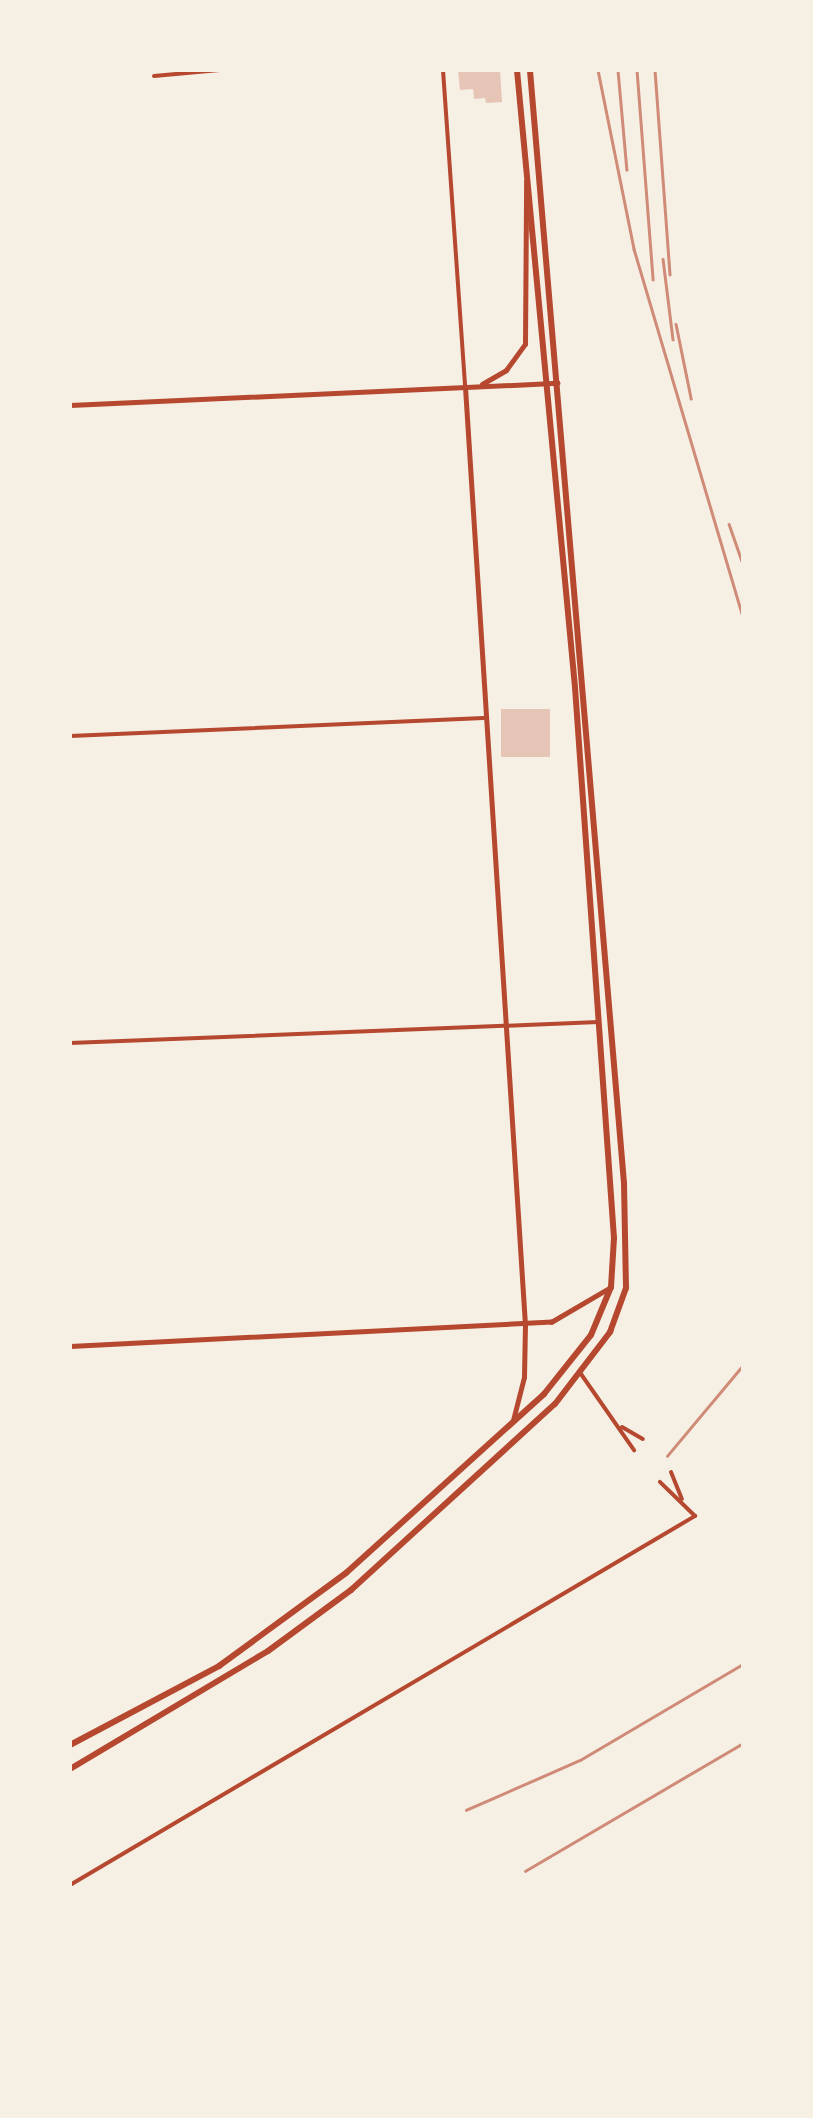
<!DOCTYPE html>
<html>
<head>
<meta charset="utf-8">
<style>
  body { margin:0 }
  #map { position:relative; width:813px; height:2118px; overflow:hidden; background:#f6efe4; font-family:Lato,sans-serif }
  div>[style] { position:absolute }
  .building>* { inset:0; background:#e6c5b7; transform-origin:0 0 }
  .minor>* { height:4px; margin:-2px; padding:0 2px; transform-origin:2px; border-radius:2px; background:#b5482f }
  .tertiary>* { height:5px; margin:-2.5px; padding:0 2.5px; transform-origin:2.5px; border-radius:2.5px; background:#b5482f }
  .primary>* { height:6px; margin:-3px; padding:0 3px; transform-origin:3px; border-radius:3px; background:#b5482f }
  .rail>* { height:2.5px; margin:-1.25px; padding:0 1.25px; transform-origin:1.25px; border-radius:1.25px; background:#cf8b77 }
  span { translate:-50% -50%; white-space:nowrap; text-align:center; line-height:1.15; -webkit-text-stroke:10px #f6efe4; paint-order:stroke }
  .frame { position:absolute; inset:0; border:72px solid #f6efe4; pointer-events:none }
</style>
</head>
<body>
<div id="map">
  <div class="building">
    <div style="clip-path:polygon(458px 70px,500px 70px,502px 102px,486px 103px,485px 98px,474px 99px,473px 89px,460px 90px)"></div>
    <div style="left:501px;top:709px;width:49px;height:48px"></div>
  </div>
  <div class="minor">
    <div style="left:443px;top:70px;width:318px;rotate:86deg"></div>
    <div style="left:154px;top:76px;width:66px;rotate:-5.2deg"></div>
    <div style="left:70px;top:736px;width:414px;rotate:-2.5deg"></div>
    <div style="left:70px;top:1043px;width:529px;rotate:-2.27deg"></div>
    <div style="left:581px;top:1374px;width:93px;rotate:55.1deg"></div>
    <div style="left:622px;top:1427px;width:24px;rotate:30deg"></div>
    <div style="left:671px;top:1472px;width:29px;rotate:68deg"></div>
    <div style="left:70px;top:1885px;width:726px;rotate:-30.56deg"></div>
    <div style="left:695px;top:1516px;width:49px;rotate:-135.8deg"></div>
  </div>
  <div class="tertiary">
    <div style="left:482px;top:384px;width:28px;rotate:-30deg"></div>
    <div style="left:506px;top:370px;width:32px;rotate:-54deg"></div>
    <div style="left:525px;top:344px;width:163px;rotate:-89.6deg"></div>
    <div style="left:465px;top:387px;width:939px;rotate:86.34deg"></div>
    <div style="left:525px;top:1324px;width:53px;rotate:91.1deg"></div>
    <div style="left:524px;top:1377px;width:44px;rotate:104.3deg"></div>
    <div style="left:70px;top:405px;width:488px;rotate:-2.6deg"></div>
    <div style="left:70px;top:1346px;width:482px;rotate:-2.9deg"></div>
    <div style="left:551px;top:1322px;width:69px;rotate:-30.3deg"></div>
  </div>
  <div class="primary">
    <div style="left:70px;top:1745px;width:169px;rotate:-27.9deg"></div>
    <div style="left:219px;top:1666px;width:157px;rotate:-36.2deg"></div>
    <div style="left:346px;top:1573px;width:267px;rotate:-42.1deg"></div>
    <div style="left:544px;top:1394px;width:75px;rotate:-51.5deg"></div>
    <div style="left:591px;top:1335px;width:52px;rotate:-67.4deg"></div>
    <div style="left:611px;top:1287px;width:49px;rotate:-86.5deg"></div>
    <div style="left:614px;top:1238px;width:552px;rotate:-94.05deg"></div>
    <div style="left:575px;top:687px;width:620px;rotate:-95.37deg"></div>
    <div style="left:70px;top:1769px;width:230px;rotate:-30.8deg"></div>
    <div style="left:268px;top:1651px;width:103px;rotate:-36.3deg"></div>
    <div style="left:351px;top:1590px;width:276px;rotate:-42.4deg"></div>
    <div style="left:555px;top:1404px;width:91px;rotate:-52.6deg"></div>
    <div style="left:610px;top:1332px;width:47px;rotate:-70deg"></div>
    <div style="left:626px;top:1288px;width:105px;rotate:-91.1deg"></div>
    <div style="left:624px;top:1183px;width:1117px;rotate:-94.83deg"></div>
  </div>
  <div class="rail">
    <div style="left:598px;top:70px;width:183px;rotate:78.6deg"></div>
    <div style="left:634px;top:249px;width:385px;rotate:73.5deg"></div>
    <div style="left:618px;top:70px;width:100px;rotate:84.9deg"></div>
    <div style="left:637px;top:70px;width:210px;rotate:85.6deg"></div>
    <div style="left:655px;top:70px;width:205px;rotate:85.8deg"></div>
    <div style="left:663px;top:259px;width:81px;rotate:82.9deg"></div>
    <div style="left:676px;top:324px;width:76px;rotate:78.5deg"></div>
    <div style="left:729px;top:524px;width:42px;rotate:70.7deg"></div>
    <div style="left:667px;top:1456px;width:119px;rotate:-50.1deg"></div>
    <div style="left:466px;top:1810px;width:124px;rotate:-23.7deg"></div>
    <div style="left:580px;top:1760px;width:189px;rotate:-30.5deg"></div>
    <div style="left:525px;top:1871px;width:253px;rotate:-30.4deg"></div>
  </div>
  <div class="frame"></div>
</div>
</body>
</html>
